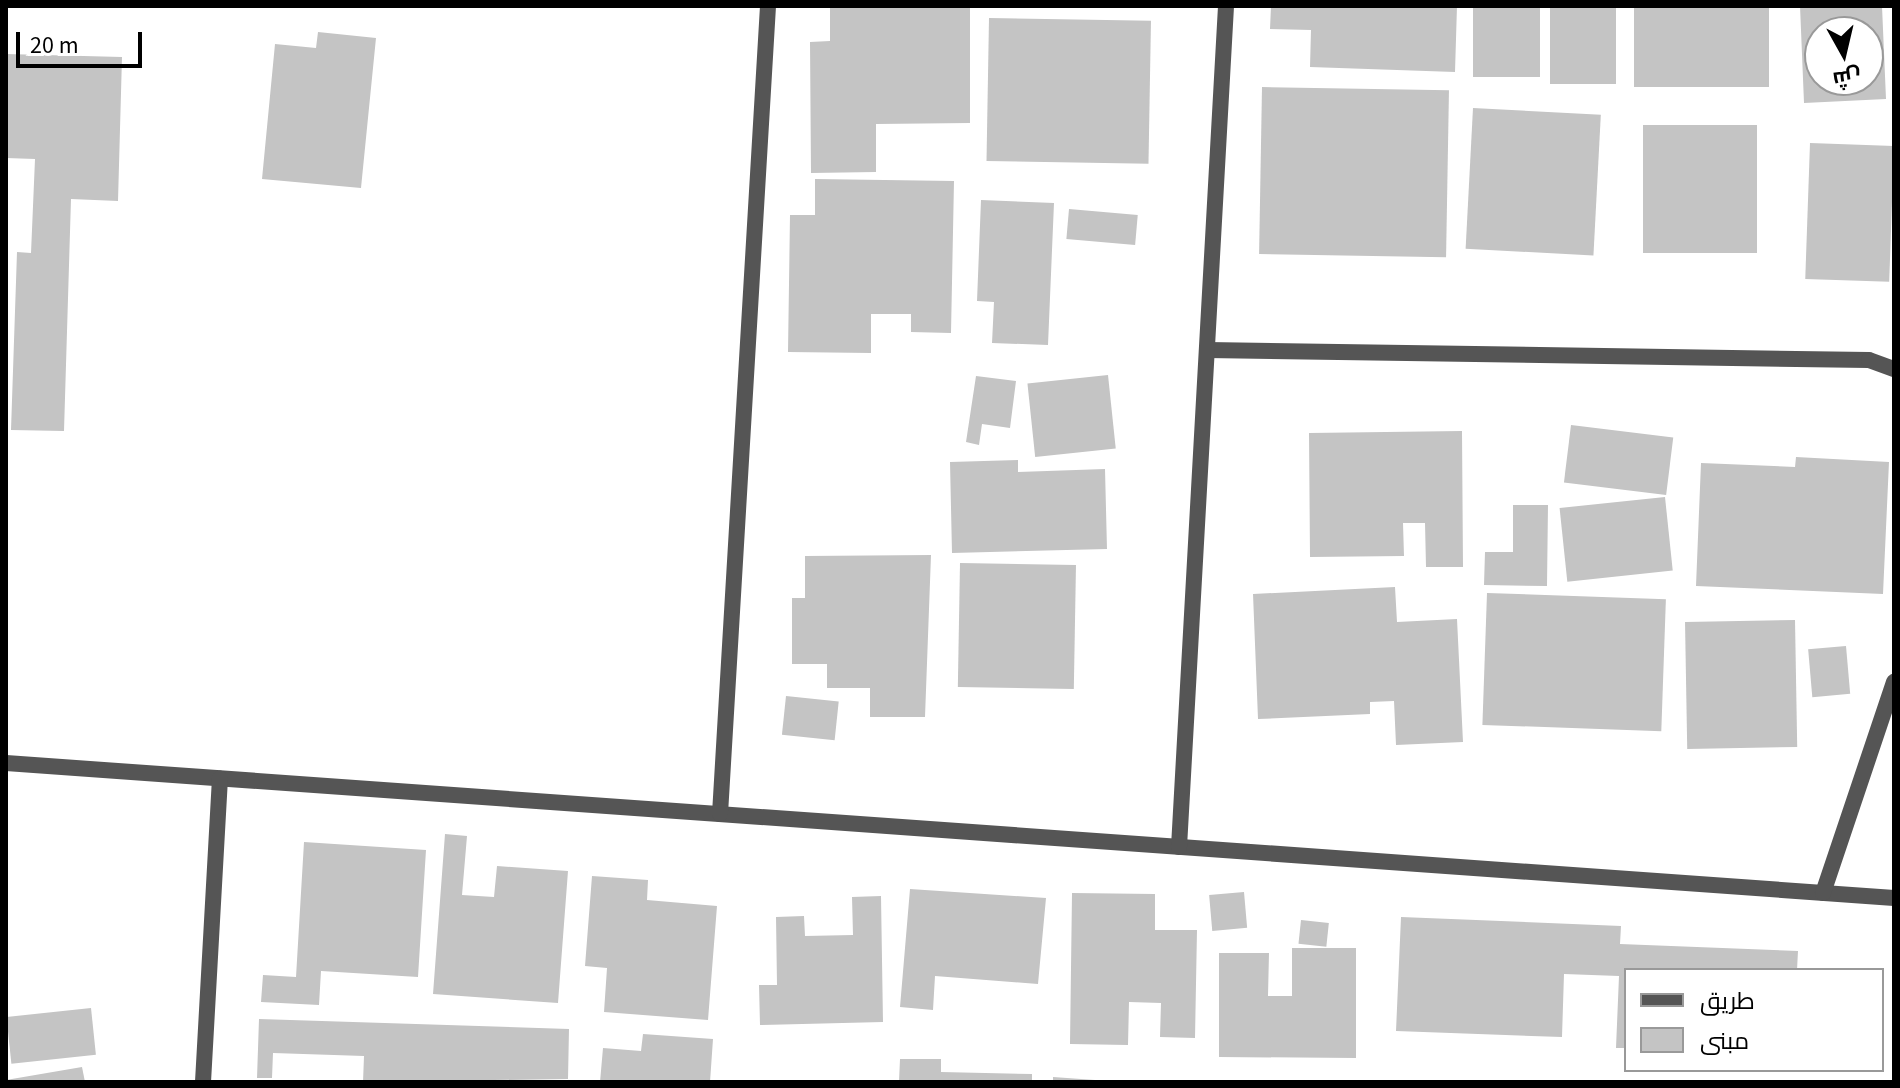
<!DOCTYPE html>
<html>
<head>
<meta charset="utf-8">
<style>
  body { margin:0 }
  #map { position:relative; width:1900px; height:1088px; overflow:hidden; background:#fff; font-family:"Source Sans 3",Cairo,sans-serif }
  div>[style] { position:absolute }
  .building>* { inset:0; background:#c4c4c4; transform-origin:0 0 }
  .street>* { height:16px; margin:-8px; padding:0 8px; transform-origin:8px; border-radius:8px; background:#555 }
  span { translate:-50% -50%; white-space:nowrap; text-align:center; line-height:1.15; -webkit-text-stroke:6px #fff; paint-order:stroke }
  .frame { position:absolute; inset:0; border:8px solid #000; pointer-events:none }
  .legend { position:absolute; left:1624px; top:968px; width:260px; height:104px; box-sizing:border-box; background:#fff; border:2px solid #999; margin:0; padding:10px 14px; list-style:none; font-size:24px; color:#000 }
  .legend li { display:flex; align-items:center; gap:16px; height:40px }
  .legend b { width:40px; border:2px solid #999 }
  .north { position:absolute; left:1804px; top:16px; width:80px; height:80px; box-sizing:border-box; background:#fff; border:2px solid #999; border-radius:50%; rotate:172deg; font-size:22px; font-weight:700; line-height:32px; text-align:center; color:#000 }
  .north::after { content:''; display:block; margin:auto; width:28px; height:36px; background:#000; clip-path:polygon(50% 0,100% 100%,50% 72%,0 100%) }
  .scale { position:absolute; left:16px; top:32px; width:126px; height:36px; box-sizing:border-box; border:4px solid #000; border-top:0; padding-left:10px; font-size:24px; line-height:28px; white-space:nowrap; color:#000; -webkit-text-stroke:6px #fff; paint-order:stroke }
</style>
</head>
<body>
<div id="map">
  <div class="building">
    <div style="clip-path:polygon(830px 6px,970px 6px,970px 123px,876px 124px,876px 172px,811px 173px,810px 42px,830px 41px)"></div>
    <div style="clip-path:polygon(1271px 6px,1457px 6px,1455px 72px,1310px 67px,1311px 30px,1270px 29px)"></div>
    <div style="left:1473px;top:6px;width:67px;height:71px"></div>
    <div style="left:1550px;top:6px;width:66px;height:78px"></div>
    <div style="left:1634px;top:6px;width:135px;height:81px"></div>
    <div style="clip-path:polygon(evenodd,1800px 6px,1882px 6px,1886px 99px,1804px 103px,1800px 6px,1820px 32px,1868px 32px,1868px 80px,1820px 80px,1820px 32px)"></div>
    <div style="left:989px;top:18px;width:162px;height:143px;rotate:1deg"></div>
    <div style="clip-path:polygon(318px 32px,376px 38px,361px 188px,262px 179px,275px 44px,316px 48px)"></div>
    <div style="clip-path:polygon(6px 54px,122px 57px,118px 201px,71px 199px,64px 431px,11px 430px,17px 252px,31px 253px,35px 159px,6px 158px)"></div>
    <div style="left:1262px;top:87px;width:187px;height:167px;rotate:1deg"></div>
    <div style="left:1473px;top:108px;width:128px;height:141px;rotate:3deg"></div>
    <div style="left:1643px;top:125px;width:114px;height:128px"></div>
    <div style="left:1810px;top:143px;width:84px;height:136px;rotate:2deg"></div>
    <div style="clip-path:polygon(815px 179px,954px 181px,951px 333px,911px 332px,911px 314px,871px 314px,871px 353px,788px 352px,790px 215px,815px 215px)"></div>
    <div style="clip-path:polygon(981px 200px,1054px 203px,1048px 345px,992px 343px,994px 302px,977px 301px)"></div>
    <div style="left:1069px;top:209px;width:69px;height:30px;rotate:5deg"></div>
    <div style="left:1108px;top:375px;width:74px;height:81px;rotate:84deg"></div>
    <div style="clip-path:polygon(976px 376px,1016px 381px,1010px 428px,982px 424px,979px 445px,966px 442px)"></div>
    <div style="left:1571px;top:425px;width:103px;height:58px;rotate:7deg"></div>
    <div style="clip-path:polygon(1462px 431px,1463px 567px,1426px 567px,1425px 523px,1403px 523px,1404px 556px,1310px 557px,1309px 433px)"></div>
    <div style="clip-path:polygon(1796px 457px,1889px 462px,1883px 594px,1696px 586px,1701px 463px,1795px 467px)"></div>
    <div style="clip-path:polygon(1018px 460px,1018px 472px,1105px 469px,1107px 549px,952px 553px,950px 462px)"></div>
    <div style="left:1665px;top:497px;width:74px;height:106px;rotate:84deg"></div>
    <div style="clip-path:polygon(1513px 505px,1548px 505px,1547px 586px,1484px 585px,1485px 552px,1513px 552px)"></div>
    <div style="clip-path:polygon(931px 555px,925px 717px,870px 717px,870px 688px,827px 688px,827px 664px,792px 664px,792px 598px,805px 598px,805px 556px)"></div>
    <div style="left:960px;top:563px;width:116px;height:124px;rotate:1deg"></div>
    <div style="clip-path:polygon(1395px 587px,1397px 622px,1457px 619px,1463px 742px,1396px 745px,1394px 701px,1370px 702px,1370px 714px,1258px 719px,1253px 594px)"></div>
    <div style="left:1487px;top:593px;width:179px;height:132px;rotate:2deg"></div>
    <div style="left:1795px;top:620px;width:127px;height:110px;rotate:89deg"></div>
    <div style="left:1846px;top:646px;width:48px;height:38px;rotate:85deg"></div>
    <div style="left:786px;top:696px;width:53px;height:39px;rotate:6deg"></div>
    <div style="clip-path:polygon(445px 834px,467px 836px,462px 895px,494px 897px,497px 866px,568px 871px,558px 1003px,433px 994px)"></div>
    <div style="clip-path:polygon(304px 842px,426px 850px,418px 977px,321px 971px,319px 1005px,261px 1002px,263px 975px,296px 977px)"></div>
    <div style="clip-path:polygon(592px 876px,648px 880px,647px 900px,717px 906px,708px 1020px,604px 1012px,607px 968px,585px 966px)"></div>
    <div style="clip-path:polygon(910px 889px,1046px 898px,1038px 984px,935px 976px,933px 1010px,900px 1007px)"></div>
    <div style="left:1244px;top:892px;width:36px;height:35px;rotate:85deg"></div>
    <div style="clip-path:polygon(1072px 893px,1155px 894px,1155px 930px,1197px 930px,1195px 1038px,1160px 1037px,1161px 1003px,1129px 1002px,1128px 1045px,1070px 1044px)"></div>
    <div style="clip-path:polygon(881px 896px,883px 1022px,760px 1025px,759px 985px,777px 985px,776px 917px,804px 916px,805px 936px,853px 935px,852px 897px)"></div>
    <div style="clip-path:polygon(1401px 917px,1621px 926px,1620px 944px,1798px 951px,1797px 970px,1626px 970px,1626px 1048px,1616px 1048px,1619px 976px,1564px 974px,1562px 1037px,1396px 1031px)"></div>
    <div style="left:1301px;top:920px;width:28px;height:24px;rotate:6deg"></div>
    <div style="clip-path:polygon(1292px 948px,1356px 948px,1356px 1058px,1219px 1057px,1219px 953px,1269px 953px,1268px 996px,1292px 996px)"></div>
    <div style="left:91px;top:1008px;width:47px;height:85px;rotate:84deg"></div>
    <div style="clip-path:polygon(259px 1019px,569px 1029px,568px 1079px,363px 1082px,364px 1056px,273px 1053px,272px 1078px,257px 1078px)"></div>
    <div style="clip-path:polygon(643px 1034px,713px 1039px,710px 1082px,600px 1082px,603px 1048px,641px 1051px)"></div>
    <div style="clip-path:polygon(900px 1059px,941px 1059px,941px 1072px,1032px 1074px,1032px 1082px,899px 1082px)"></div>
    <div style="clip-path:polygon(82px 1067px,85px 1082px,7px 1082px,6px 1080px)"></div>
    <div style="clip-path:polygon(1053px 1077px,1095px 1080px,1095px 1082px,1053px 1082px)"></div>
  </div>
  <div class="street">
    <div style="left:1207px;top:350px;width:662px;rotate:0.87deg"></div>
    <div style="left:1869px;top:360px;width:27px;rotate:20deg"></div>
    <div style="left:6px;top:763px;width:1893px;rotate:4.09deg"></div>
    <div style="left:720px;top:814px;width:809px;rotate:-86.6deg"></div>
    <div style="left:1179px;top:847px;width:842px;rotate:-86.8deg"></div>
    <div style="left:1823px;top:893px;width:223px;rotate:-71.4deg"></div>
    <div style="left:203px;top:1082px;width:304px;rotate:-86.8deg"></div>
  </div>
  <div class="frame"></div>
  <ul class="legend">
  <li><b style="height:10px;background:#555"></b>طريق</li>
  <li><b style="height:22px;background:#c4c4c4"></b>مبنى</li>
  </ul>
  <div class="north">ش</div>
  <div class="scale">20 m</div>
</div>
</body>
</html>
